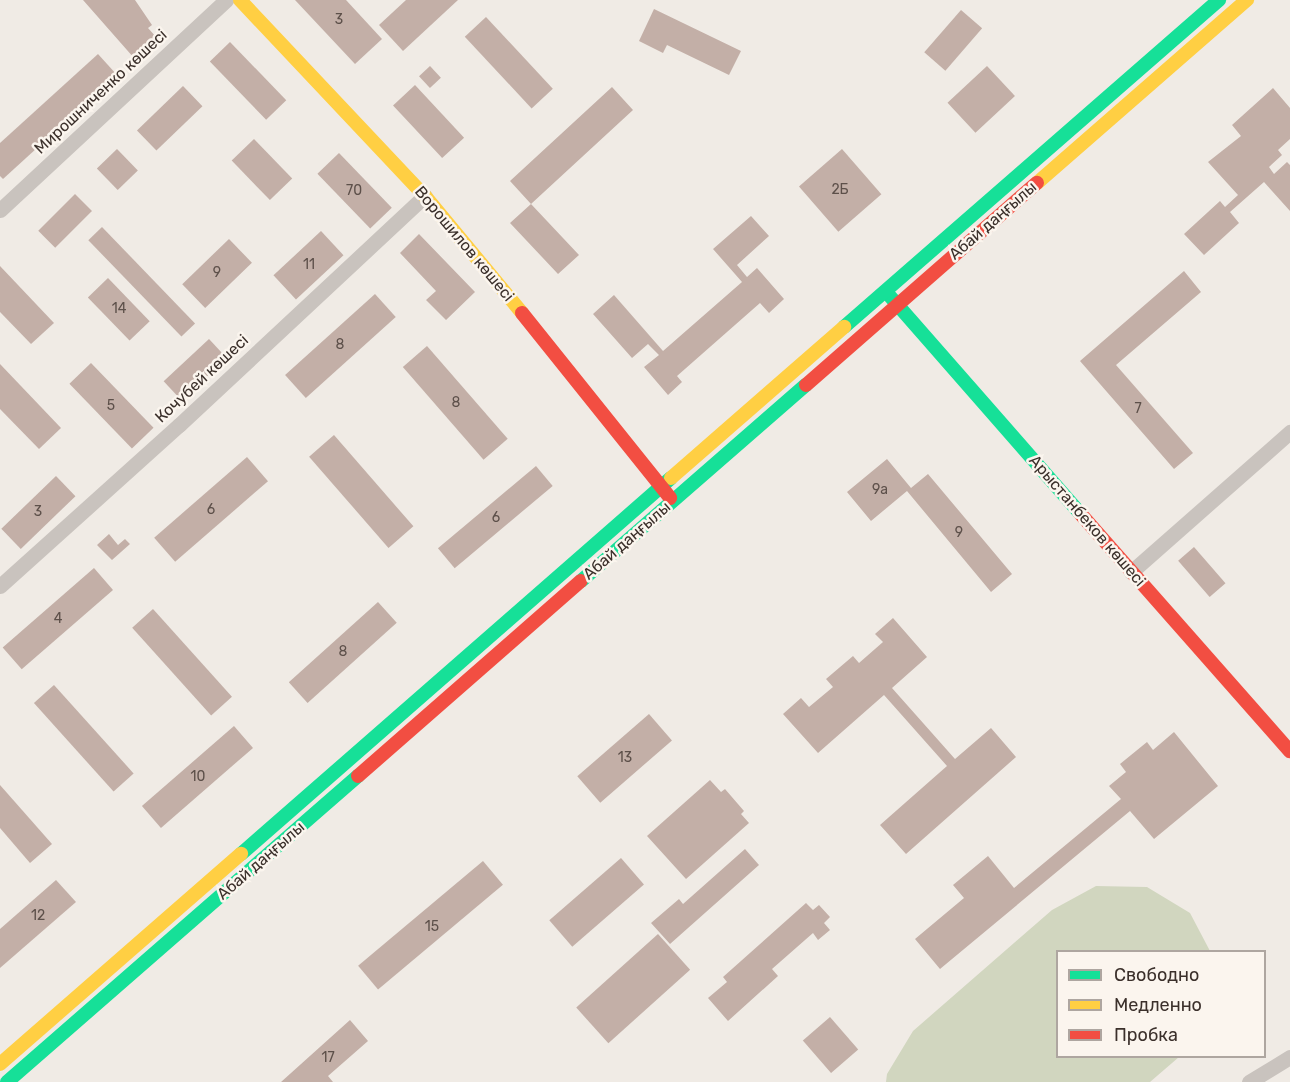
<!DOCTYPE html>
<html>
<head>
<meta charset="utf-8">
<style>
  body { margin:0 }
  #map { position:relative; width:1290px; height:1082px; overflow:hidden; background:#f0ebe5; font-family:Rubik,sans-serif }
  div>[style] { position:absolute }
  .green>* { inset:0; background:#d1d6bf }
  .building>* { inset:0; background:#c3afa7; transform-origin:0 0 }
  .street>* { height:15px; margin:-7.5px; padding:0 7.5px; transform-origin:7.5px; border-radius:7.5px; background:#c9c3be }
  .fast>* { height:14px; margin:-7px; padding:0 7px; transform-origin:7px; border-radius:7px; background:#16e098 }
  .slow>* { height:14px; margin:-7px; padding:0 7px; transform-origin:7px; border-radius:7px; background:#ffcf43 }
  .jam>* { height:14px; margin:-7px; padding:0 7px; transform-origin:7px; border-radius:7px; background:#f24e42 }
  span { translate:-50% -50%; white-space:nowrap; text-align:center; line-height:1.15; -webkit-text-stroke:5px #fbf5ee; paint-order:stroke }
  .number-label { font-size:14px; color:#5d504a }
  .number-label span { -webkit-text-stroke-width:0 }
  .street-label { font-size:16px; color:#3b302b }
  .legend { position:absolute; left:1056px; top:950px; width:210px; height:108px; box-sizing:border-box; background:#fbf5ee; border:2px solid #aea6a0; margin:0; padding:8px 10px; list-style:none; font-size:18px; color:#3b302b }
  .legend li { display:flex; align-items:center; gap:12px; height:30px }
  .legend b { width:30px; border:2px solid #aea6a0 }
</style>
</head>
<body>
<div id="map">
  <div class="green">
    <div style="clip-path:polygon(1096px 886px,1147px 887px,1190px 913px,1210px 951px,1058px 952px,1058px 1056px,1179px 1057px,1150px 1082px,886px 1082px,887px 1074px,913px 1031px,1052px 910px)"></div>
  </div>
  <div class="building">
    <div style="clip-path:polygon(83px 0,135px 0,152px 25px,148px 28px,157px 38px,134px 58px)"></div>
    <div style="clip-path:polygon(295px 0,346px 0,382px 39px,355px 64px)"></div>
    <div style="clip-path:polygon(406px 0,458px 0,403px 51px,379px 25px)"></div>
    <div style="clip-path:polygon(654px 9px,741px 51px,729px 75px,667px 45px,663px 53px,639px 41px)"></div>
    <div style="left:961px;top:10px;width:28px;height:56px;rotate:41deg"></div>
    <div style="left:486px;top:17px;width:98px;height:29px;rotate:47deg"></div>
    <div style="left:230px;top:42px;width:81px;height:28px;rotate:46deg"></div>
    <div style="clip-path:polygon(98px 54px,117px 75px,3px 179px,0 176px,0 143px)"></div>
    <div style="left:430px;top:66px;width:16px;height:15px;rotate:47deg"></div>
    <div style="left:987px;top:66px;width:41px;height:54px;rotate:47deg"></div>
    <div style="left:415px;top:85px;width:72px;height:30px;rotate:47deg"></div>
    <div style="left:183px;top:86px;width:28px;height:64px;rotate:46deg"></div>
    <div style="clip-path:polygon(612px 87px,633px 110px,531px 204px,579px 255px,558px 274px,510px 223px,531px 204px,510px 181px)"></div>
    <div style="clip-path:polygon(1273px 88px,1290px 108px,1290px 139px,1278px 150px,1282px 155px,1269px 167px,1274px 174px,1287px 162px,1290px 165px,1290px 211px,1264px 182px,1230px 212px,1239px 223px,1204px 255px,1184px 234px,1220px 201px,1225px 207px,1238px 195px,1208px 162px,1241px 136px,1232px 125px)"></div>
    <div style="left:254px;top:139px;width:55px;height:31px;rotate:46deg"></div>
    <div style="left:117px;top:149px;width:30px;height:28px;rotate:46deg"></div>
    <div style="left:842px;top:149px;width:60px;height:57px;rotate:49deg"></div>
    <div style="left:339px;top:153px;width:76px;height:30px;rotate:46deg"></div>
    <div style="left:75px;top:194px;width:24px;height:52px;rotate:45deg"></div>
    <div style="clip-path:polygon(751px 216px,769px 236px,737px 265px,747px 277px,757px 268px,784px 299px,769px 313px,760px 303px,677px 376px,682px 382px,668px 395px,644px 367px,659px 355px,648px 344px,632px 358px,593px 314px,614px 295px,663px 351px,742px 282px,713px 249px)"></div>
    <div style="left:102px;top:227px;width:134px;height:19px;rotate:46deg"></div>
    <div style="left:321px;top:231px;width:33px;height:65px;rotate:47deg"></div>
    <div style="clip-path:polygon(419px 234px,475px 292px,446px 320px,426px 300px,436px 291px,400px 253px)"></div>
    <div style="left:229px;top:239px;width:33px;height:65px;rotate:46deg"></div>
    <div style="clip-path:polygon(0 266px,54px 323px,31px 344px,0 312px)"></div>
    <div style="clip-path:polygon(1184px 271px,1201px 292px,1116px 365px,1193px 453px,1174px 469px,1080px 361px)"></div>
    <div style="left:108px;top:278px;width:60px;height:28px;rotate:46deg"></div>
    <div style="left:375px;top:294px;width:31px;height:121px;rotate:48deg"></div>
    <div style="left:209px;top:339px;width:26px;height:62px;rotate:47deg"></div>
    <div style="left:427px;top:346px;width:123px;height:32px;rotate:49deg"></div>
    <div style="left:91px;top:363px;width:90px;height:30px;rotate:46deg"></div>
    <div style="clip-path:polygon(0 364px,61px 428px,39px 449px,0 409px)"></div>
    <div style="left:334px;top:435px;width:121px;height:33px;rotate:49deg"></div>
    <div style="left:247px;top:457px;width:32px;height:123px;rotate:49deg"></div>
    <div style="clip-path:polygon(887px 459px,911px 488px,928px 474px,1012px 574px,991px 592px,907px 491px,871px 521px,847px 492px)"></div>
    <div style="left:536px;top:466px;width:26px;height:128px;rotate:50deg"></div>
    <div style="left:56px;top:476px;width:28px;height:76px;rotate:46deg"></div>
    <div style="clip-path:polygon(109px 534px,118px 545px,125px 539px,130px 544px,112px 560px,97px 545px)"></div>
    <div style="left:1194px;top:547px;width:48px;height:21px;rotate:49deg"></div>
    <div style="left:94px;top:568px;width:29px;height:121px;rotate:49deg"></div>
    <div style="left:378px;top:602px;width:28px;height:120px;rotate:48deg"></div>
    <div style="left:153px;top:609px;width:118px;height:28px;rotate:48deg"></div>
    <div style="clip-path:polygon(893px 618px,927px 657px,892px 688px,955px 759px,991px 728px,1016px 757px,906px 854px,880px 825px,947px 766px,884px 695px,818px 753px,783px 714px,801px 698px,809px 707px,833px 687px,826px 679px,853px 656px,859px 663px,883px 642px,875px 634px)"></div>
    <div style="left:54px;top:685px;width:119px;height:27px;rotate:48deg"></div>
    <div style="left:649px;top:714px;width:35px;height:95px;rotate:49deg"></div>
    <div style="left:234px;top:726px;width:29px;height:122px;rotate:49deg"></div>
    <div style="clip-path:polygon(1174px 732px,1218px 786px,1154px 839px,1130px 811px,940px 969px,915px 939px,964px 898px,953px 885px,988px 856px,1014px 888px,1121px 799px,1109px 786px,1126px 772px,1120px 764px,1147px 742px,1153px 750px)"></div>
    <div style="clip-path:polygon(710px 780px,721px 792px,725px 789px,744px 811px,741px 814px,749px 823px,686px 879px,647px 836px)"></div>
    <div style="clip-path:polygon(0 785px,52px 844px,30px 863px,0 828px)"></div>
    <div style="clip-path:polygon(745px 849px,759px 865px,670px 944px,651px 923px,679px 899px,683px 904px)"></div>
    <div style="left:621px;top:858px;width:35px;height:95px;rotate:49deg"></div>
    <div style="left:483px;top:861px;width:31px;height:163px;rotate:50deg"></div>
    <div style="clip-path:polygon(56px 880px,76px 902px,0 968px,0 929px)"></div>
    <div style="clip-path:polygon(806px 903px,813px 910px,819px 905px,830px 917px,824px 923px,830px 930px,818px 940px,813px 933px,772px 969px,778px 976px,728px 1021px,708px 998px,727px 982px,723px 977px)"></div>
    <div style="left:658px;top:934px;width:48px;height:110px;rotate:48deg"></div>
    <div style="left:830px;top:1017px;width:43px;height:36px;rotate:49deg"></div>
    <div style="clip-path:polygon(350px 1020px,368px 1041px,328px 1076px,333px 1082px,281px 1082px)"></div>
  </div>
  <div class="street">
    <div style="left:0;top:210px;width:309px;rotate:-42.9deg"></div>
    <div style="left:1131px;top:572px;width:212px;rotate:-41.4deg"></div>
    <div style="left:0;top:586px;width:241px;rotate:-42deg"></div>
    <div style="left:179px;top:425px;width:336px;rotate:-43deg"></div>
    <div style="left:1249px;top:1082px;width:48px;rotate:-31.4deg"></div>
  </div>
  <div class="fast">
    <div style="left:888px;top:294px;width:290px;rotate:48.8deg"></div>
    <div style="left:844px;top:327px;width:498px;rotate:-41.1deg"></div>
    <div style="left:581px;top:581px;width:298px;rotate:-41.1deg"></div>
    <div style="left:241px;top:854px;width:571px;rotate:-41.17deg"></div>
    <div style="left:7px;top:1082px;width:466px;rotate:-41.1deg"></div>
  </div>
  <div class="slow">
    <div style="left:240px;top:0;width:270px;rotate:46.7deg"></div>
    <div style="left:425px;top:196px;width:152px;rotate:50.3deg"></div>
    <div style="left:1037px;top:183px;width:279px;rotate:-41.1deg"></div>
    <div style="left:671px;top:478px;width:230px;rotate:-41.1deg"></div>
    <div style="left:0;top:1064px;width:320px;rotate:-41.1deg"></div>
  </div>
  <div class="jam">
    <div style="left:522px;top:313px;width:237px;rotate:51.3deg"></div>
    <div style="left:806px;top:385px;width:307px;rotate:-41.2deg"></div>
    <div style="left:1079px;top:512px;width:319px;rotate:48.6deg"></div>
    <div style="left:358px;top:776px;width:296px;rotate:-41.2deg"></div>
  </div>
  <div class="number-label">
    <span style="left:339px;top:20px">3</span>
    <span style="left:840px;top:190px">2Б</span>
    <span style="left:354px;top:191px">70</span>
    <span style="left:309px;top:265px">11</span>
    <span style="left:217px;top:273px">9</span>
    <span style="left:119px;top:309px">14</span>
    <span style="left:340px;top:345px">8</span>
    <span style="left:456px;top:403px">8</span>
    <span style="left:111px;top:406px">5</span>
    <span style="left:1138px;top:409px">7</span>
    <span style="left:880px;top:490px">9а</span>
    <span style="left:211px;top:510px">6</span>
    <span style="left:38px;top:512px">3</span>
    <span style="left:496px;top:518px">6</span>
    <span style="left:959px;top:533px">9</span>
    <span style="left:58px;top:619px">4</span>
    <span style="left:343px;top:652px">8</span>
    <span style="left:625px;top:758px">13</span>
    <span style="left:198px;top:777px">10</span>
    <span style="left:38px;top:916px">12</span>
    <span style="left:432px;top:927px">15</span>
    <span style="left:328px;top:1058px">17</span>
  </div>
  <div class="street-label">
    <span style="left:101px;top:92px;rotate:-43deg">Мирошниченко көшесі</span>
    <span style="left:993px;top:221px;rotate:-41deg">Абай даңғылы</span>
    <span style="left:464px;top:244px;rotate:50deg">Ворошилов көшесі</span>
    <span style="left:202px;top:379px;rotate:-43deg">Кочубей көшесі</span>
    <span style="left:1087px;top:521px;rotate:49deg">Арыстанбеков көшесі</span>
    <span style="left:627px;top:541px;rotate:-41deg">Абай даңғылы</span>
    <span style="left:261px;top:861px;rotate:-41deg">Абай даңғылы</span>
  </div>
  <ul class="legend">
  <li><b style="height:8px;background:#16e098"></b>Свободно</li>
  <li><b style="height:8px;background:#ffcf43"></b>Медленно</li>
  <li><b style="height:8px;background:#f24e42"></b>Пробка</li>
  </ul>
</div>
</body>
</html>
